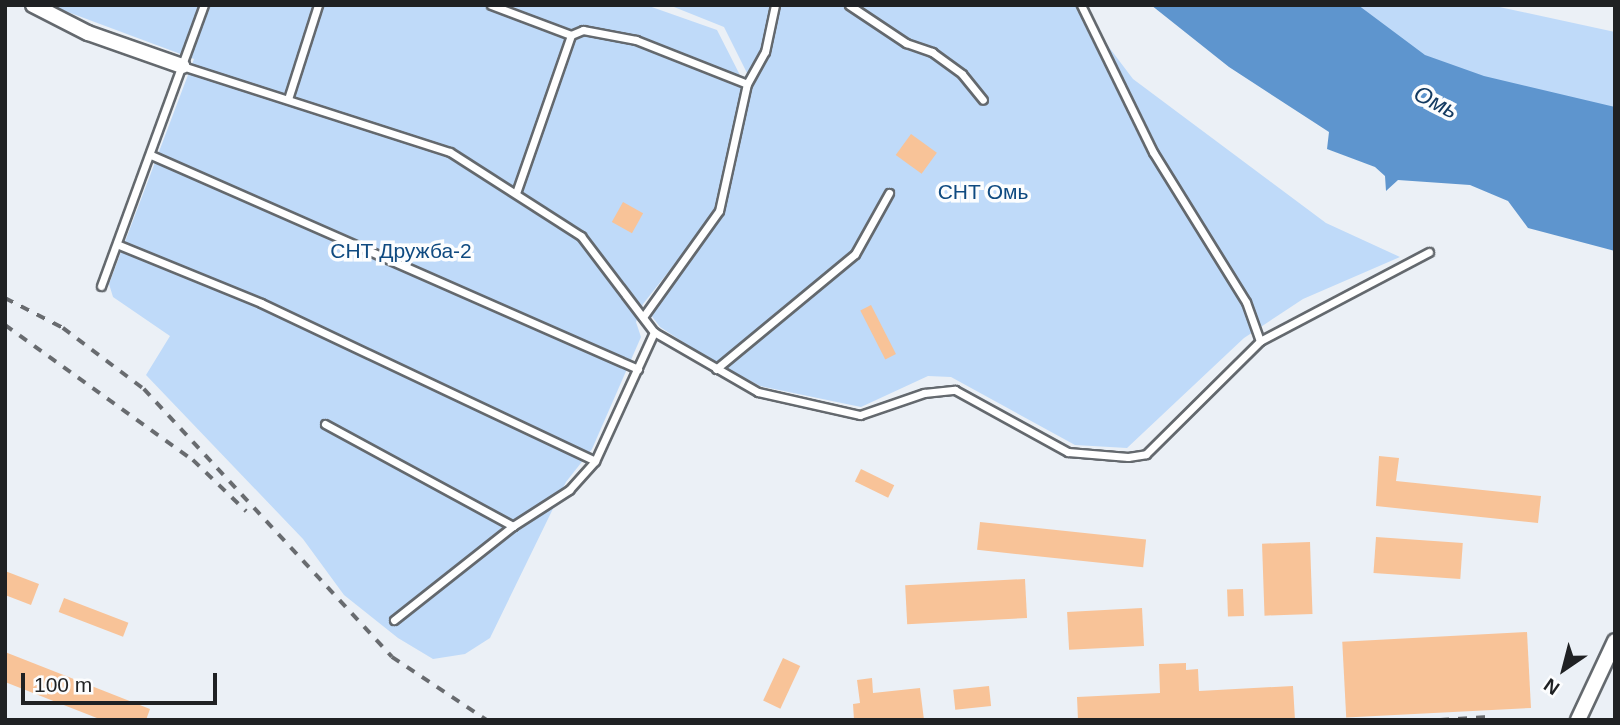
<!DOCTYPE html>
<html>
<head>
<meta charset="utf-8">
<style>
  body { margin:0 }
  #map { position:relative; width:1620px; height:725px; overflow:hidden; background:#ebf0f6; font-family:Helvetica,sans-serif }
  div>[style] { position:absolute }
  .green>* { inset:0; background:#bfdaf9 }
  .water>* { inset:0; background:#5e95ce }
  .building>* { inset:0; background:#f8c398; transform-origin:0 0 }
  .roads { filter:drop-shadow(2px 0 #64696e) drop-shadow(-2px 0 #64696e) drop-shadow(0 2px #64696e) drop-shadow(0 -2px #64696e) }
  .lane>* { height:7px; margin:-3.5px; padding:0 3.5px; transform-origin:3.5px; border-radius:3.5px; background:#fff }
  .street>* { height:14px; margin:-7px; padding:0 7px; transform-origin:7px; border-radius:7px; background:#fff }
  .rail>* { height:3.5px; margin-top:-1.75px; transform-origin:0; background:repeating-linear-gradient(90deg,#686b6f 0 9px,transparent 0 18px) }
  span { translate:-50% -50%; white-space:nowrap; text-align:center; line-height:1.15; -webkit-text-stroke:7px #fcfdfe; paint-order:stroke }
  .park-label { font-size:21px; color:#0f4a80 }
  .water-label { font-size:23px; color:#133a61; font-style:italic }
  .frame { position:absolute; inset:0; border:7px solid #1f2123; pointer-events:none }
  .north { position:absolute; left:1529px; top:634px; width:70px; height:70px; -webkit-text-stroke:5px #fcfdfe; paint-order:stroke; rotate:215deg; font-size:19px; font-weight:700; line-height:28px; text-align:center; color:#1f2123 }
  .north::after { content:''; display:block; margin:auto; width:24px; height:32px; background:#1f2123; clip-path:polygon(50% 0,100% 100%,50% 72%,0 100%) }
  .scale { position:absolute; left:21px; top:673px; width:196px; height:32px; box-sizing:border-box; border:4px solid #1f2123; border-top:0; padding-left:9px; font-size:21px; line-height:24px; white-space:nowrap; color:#1f2123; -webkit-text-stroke:5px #fcfdfe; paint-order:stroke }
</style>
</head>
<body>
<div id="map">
  <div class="green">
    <div style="clip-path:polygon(49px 5px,646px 5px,717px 30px,743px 81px,715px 213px,643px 304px,636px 322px,641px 337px,592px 449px,566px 482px,490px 638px,465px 654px,433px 659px,398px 638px,344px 595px,303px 539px,146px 375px,170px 336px,113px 297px,109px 284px,194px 59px)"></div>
    <div style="clip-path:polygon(669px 5px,1077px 5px,1133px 79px,1326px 223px,1400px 257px,1303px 299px,1244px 338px,1127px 448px,1075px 445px,951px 377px,928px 376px,861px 407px,760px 386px,706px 357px,660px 327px,650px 314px,722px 212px,751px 81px,724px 27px)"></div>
    <div style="clip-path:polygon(1338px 5px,1490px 5px,1615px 32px,1615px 120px,1433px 67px)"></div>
  </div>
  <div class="water">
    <div style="clip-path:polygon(1151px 5px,1358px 5px,1425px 55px,1484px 76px,1615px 107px,1615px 251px,1528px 228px,1508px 201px,1470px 185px,1398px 180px,1386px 191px,1385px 176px,1375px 167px,1327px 149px,1329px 132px,1229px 67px)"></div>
  </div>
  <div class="building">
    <div style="left:911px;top:134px;width:32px;height:26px;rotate:36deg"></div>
    <div style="left:623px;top:202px;width:23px;height:23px;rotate:29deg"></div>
    <div style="left:871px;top:305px;width:55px;height:12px;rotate:63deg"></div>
    <div style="clip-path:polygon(1379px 456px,1399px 458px,1396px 481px,1541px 496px,1538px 523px,1376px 506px)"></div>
    <div style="left:861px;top:469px;width:37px;height:14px;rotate:26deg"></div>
    <div style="left:980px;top:522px;width:167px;height:28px;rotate:6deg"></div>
    <div style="left:1376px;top:537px;width:87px;height:36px;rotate:4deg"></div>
    <div style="left:1310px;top:542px;width:72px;height:48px;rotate:88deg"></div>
    <div style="clip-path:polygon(5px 571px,39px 584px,31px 605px,5px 595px)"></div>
    <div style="left:1025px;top:579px;width:39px;height:120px;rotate:87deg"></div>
    <div style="left:1243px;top:589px;width:27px;height:16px;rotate:88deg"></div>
    <div style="left:64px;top:598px;width:69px;height:15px;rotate:21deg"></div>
    <div style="left:1142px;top:608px;width:38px;height:75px;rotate:87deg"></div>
    <div style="left:1527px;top:632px;width:76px;height:185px;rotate:87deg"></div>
    <div style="clip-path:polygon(5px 652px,150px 709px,146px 720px,102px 720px,5px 682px)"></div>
    <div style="left:783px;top:658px;width:19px;height:47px;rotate:25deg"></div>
    <div style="clip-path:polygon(1186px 663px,1186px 670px,1198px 669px,1199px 691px,1293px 686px,1295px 720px,1078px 720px,1077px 697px,1160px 693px,1159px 664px)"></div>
    <div style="clip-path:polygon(872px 678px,873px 693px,920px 688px,924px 720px,854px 720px,853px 704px,860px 703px,857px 680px)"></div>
    <div style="left:989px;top:686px;width:20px;height:36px;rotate:84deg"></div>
  </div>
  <div class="roads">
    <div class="lane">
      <div style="left:491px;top:5px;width:85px;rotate:20.6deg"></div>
      <div style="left:849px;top:5px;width:69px;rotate:33.7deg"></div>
      <div style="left:906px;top:43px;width:28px;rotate:19deg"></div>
      <div style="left:932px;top:52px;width:37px;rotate:36deg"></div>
      <div style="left:962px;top:74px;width:33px;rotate:51deg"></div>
      <div style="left:182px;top:66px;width:281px;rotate:17.8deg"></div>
      <div style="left:450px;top:152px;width:156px;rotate:32.7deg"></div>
      <div style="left:581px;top:236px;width:121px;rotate:52.8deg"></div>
      <div style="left:654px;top:332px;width:120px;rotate:30deg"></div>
      <div style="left:758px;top:392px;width:105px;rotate:12.7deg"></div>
      <div style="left:860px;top:415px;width:68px;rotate:-19deg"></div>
      <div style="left:924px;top:393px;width:31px;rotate:-6deg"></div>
      <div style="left:955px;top:390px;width:129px;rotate:28.8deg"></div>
      <div style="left:1068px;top:452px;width:60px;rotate:4.8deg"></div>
      <div style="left:1128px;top:457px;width:18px;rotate:-9deg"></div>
      <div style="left:1146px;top:454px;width:161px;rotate:-44.7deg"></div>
      <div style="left:1260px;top:341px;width:41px;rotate:-109.7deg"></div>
      <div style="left:1246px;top:302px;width:176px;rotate:-121.8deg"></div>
      <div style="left:1153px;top:152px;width:164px;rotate:-116.1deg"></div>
      <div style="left:288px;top:99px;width:99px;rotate:-72.3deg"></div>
      <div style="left:151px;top:155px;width:532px;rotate:23.72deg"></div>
      <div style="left:516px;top:193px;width:167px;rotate:-70.8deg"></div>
      <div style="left:571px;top:35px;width:13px;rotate:-23deg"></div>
      <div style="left:583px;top:30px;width:54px;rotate:10.7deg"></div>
      <div style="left:636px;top:40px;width:119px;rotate:21.6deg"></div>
      <div style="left:119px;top:245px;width:153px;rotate:22.2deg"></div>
      <div style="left:261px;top:303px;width:369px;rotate:25.3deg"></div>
      <div style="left:101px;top:286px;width:299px;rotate:-69.9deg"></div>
      <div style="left:643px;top:317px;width:130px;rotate:-54.4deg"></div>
      <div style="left:719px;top:211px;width:130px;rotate:-77.6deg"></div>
      <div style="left:747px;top:84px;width:37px;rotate:-61deg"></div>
      <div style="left:765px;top:52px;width:48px;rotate:-78deg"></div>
      <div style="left:1260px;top:341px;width:191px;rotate:-27.8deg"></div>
      <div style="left:716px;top:369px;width:180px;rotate:-39.6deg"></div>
      <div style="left:855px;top:254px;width:70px;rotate:-60.9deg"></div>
      <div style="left:325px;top:424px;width:214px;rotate:28.5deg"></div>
      <div style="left:394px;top:620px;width:152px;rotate:-38.3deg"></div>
      <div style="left:513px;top:526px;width:67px;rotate:-32.7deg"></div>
      <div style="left:569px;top:490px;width:39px;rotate:-48deg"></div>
      <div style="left:595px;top:461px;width:142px;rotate:-65.4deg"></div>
    </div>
    <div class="street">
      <div style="left:33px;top:5px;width:62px;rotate:27deg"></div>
      <div style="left:88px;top:33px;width:100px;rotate:19.3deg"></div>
      <div style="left:1578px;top:720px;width:87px;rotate:-64.9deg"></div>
    </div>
  </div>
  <div class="rail">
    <div style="left:5px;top:298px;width:65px;rotate:27.3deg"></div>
    <div style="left:63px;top:328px;width:101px;rotate:37deg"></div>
    <div style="left:144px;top:389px;width:365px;rotate:47.2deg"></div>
    <div style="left:392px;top:657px;width:114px;rotate:33.6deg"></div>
    <div style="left:5px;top:325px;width:231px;rotate:35.7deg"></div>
    <div style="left:193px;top:460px;width:74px;rotate:43.9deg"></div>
    <div style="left:1440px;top:720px;width:48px;rotate:-3.6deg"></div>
  </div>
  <div class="park-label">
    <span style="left:983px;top:192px">СНТ Омь</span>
    <span style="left:401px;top:251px">СНТ Дружба-2</span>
  </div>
  <div class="water-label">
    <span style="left:1436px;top:102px;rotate:27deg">Омь</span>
  </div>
  <div class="frame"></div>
  <div class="north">N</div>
  <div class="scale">100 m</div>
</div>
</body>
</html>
